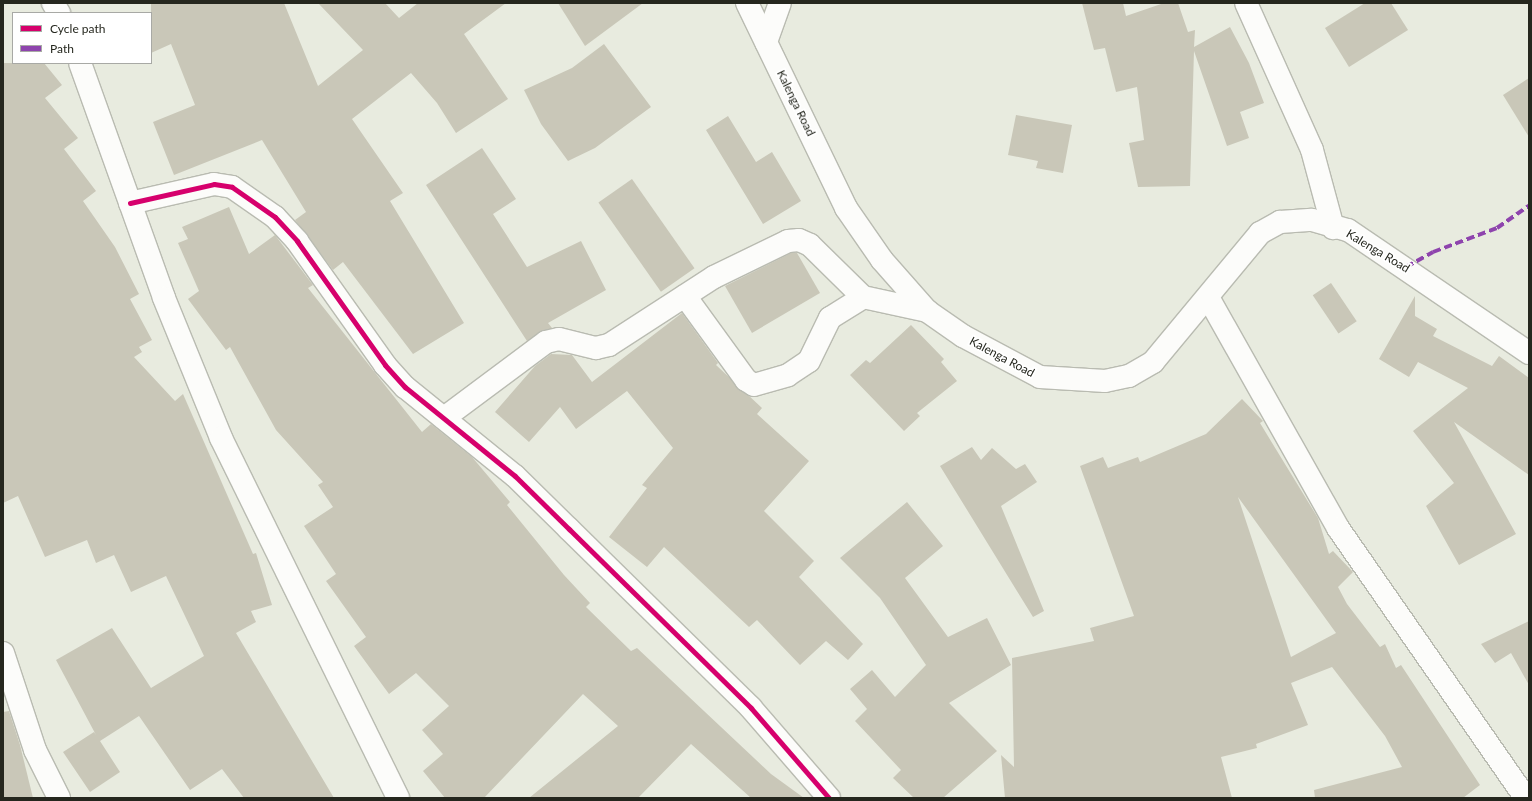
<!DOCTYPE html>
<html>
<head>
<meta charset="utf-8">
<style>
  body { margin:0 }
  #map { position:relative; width:1532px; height:801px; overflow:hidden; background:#e8ebdf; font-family:Lato,sans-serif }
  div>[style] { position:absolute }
  .building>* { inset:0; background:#c9c7b8; transform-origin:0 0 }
  .roads { filter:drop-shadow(1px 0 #b9bbb1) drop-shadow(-1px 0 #b9bbb1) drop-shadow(0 1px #b9bbb1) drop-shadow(0 -1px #b9bbb1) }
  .minor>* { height:22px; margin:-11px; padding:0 11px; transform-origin:11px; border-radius:11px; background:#fcfcfa }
  .secondary>* { height:22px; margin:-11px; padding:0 11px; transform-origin:11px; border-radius:11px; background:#fcfcfa }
  .quiet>* { height:4px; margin-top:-2px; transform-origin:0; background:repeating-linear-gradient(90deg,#8e44ad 0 8px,transparent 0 12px) }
  .cycleway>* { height:5px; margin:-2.5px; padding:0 2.5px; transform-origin:2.5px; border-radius:2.5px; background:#d6006c }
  span { translate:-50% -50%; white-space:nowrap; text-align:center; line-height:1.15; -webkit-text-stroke:3.5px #fff; paint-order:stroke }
  .street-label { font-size:12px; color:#25271e }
  .frame { position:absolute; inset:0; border:4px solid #25271e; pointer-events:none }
  .legend { position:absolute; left:12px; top:12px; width:140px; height:52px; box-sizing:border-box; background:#fff; border:1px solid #a8a9a5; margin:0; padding:5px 7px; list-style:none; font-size:12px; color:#25271e }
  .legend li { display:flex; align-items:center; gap:8px; height:20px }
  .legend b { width:20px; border:1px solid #a8a9a5 }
</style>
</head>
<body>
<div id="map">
  <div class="building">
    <div style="clip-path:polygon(151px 3px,284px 3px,318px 86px,363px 50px,318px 3px,385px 3px,399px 18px,418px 3px,506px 3px,464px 34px,508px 99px,456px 133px,437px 103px,411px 73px,352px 119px,403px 193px,390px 201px,464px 323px,413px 354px,343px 262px,333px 270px,295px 220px,306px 212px,262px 140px,174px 175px,153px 122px,195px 105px,171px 44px,151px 53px)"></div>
    <div style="clip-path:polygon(558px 3px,643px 3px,585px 46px)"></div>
    <div style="clip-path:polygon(1082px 3px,1123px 3px,1126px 16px,1164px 3px,1178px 3px,1188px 32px,1195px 30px,1194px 47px,1230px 27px,1249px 63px,1264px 103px,1240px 112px,1249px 138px,1227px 146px,1194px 51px,1190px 186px,1138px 187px,1129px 143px,1144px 140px,1137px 87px,1116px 92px,1105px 48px,1094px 50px)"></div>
    <div style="clip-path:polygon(1365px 3px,1391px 3px,1408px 30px,1349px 67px,1325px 28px)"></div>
    <div style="clip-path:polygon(604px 44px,651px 107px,595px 148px,568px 161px,541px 124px,524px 90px,572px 68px)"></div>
    <div style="clip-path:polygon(3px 63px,44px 63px,62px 85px,45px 98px,78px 138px,64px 149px,96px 191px,83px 201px,115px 247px,139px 294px,130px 299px,152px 340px,139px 347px,142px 352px,134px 357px,175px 401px,183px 394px,253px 554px,256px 553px,272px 605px,251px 611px,256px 622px,236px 633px,334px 798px,244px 798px,222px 769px,190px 790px,139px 716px,100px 741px,120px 772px,90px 792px,63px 752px,94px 732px,96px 735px,56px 660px,112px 628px,151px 688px,204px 656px,166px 576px,131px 592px,114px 555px,96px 563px,87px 540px,45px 557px,18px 496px,3px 503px)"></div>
    <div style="clip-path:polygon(1529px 78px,1529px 137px,1503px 95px)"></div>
    <div style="clip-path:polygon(1016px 115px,1072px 125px,1063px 173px,1036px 168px,1038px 161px,1008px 155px)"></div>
    <div style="clip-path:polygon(728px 116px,756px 162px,772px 152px,801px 201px,763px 224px,706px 130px)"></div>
    <div style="clip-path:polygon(482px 148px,516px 199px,493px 214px,527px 267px,581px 241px,606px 290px,548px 323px,552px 328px,527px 341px,426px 185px)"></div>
    <div style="left:632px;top:179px;width:109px;height:41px;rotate:55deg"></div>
    <div style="clip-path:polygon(229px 207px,249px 254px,275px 235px,313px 285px,308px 288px,422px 432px,431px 424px,472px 457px,510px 502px,507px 505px,564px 575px,590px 603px,586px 607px,631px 651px,637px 648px,771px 774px,804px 798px,751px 798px,691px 744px,638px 798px,529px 798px,618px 726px,583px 694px,484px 798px,445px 798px,423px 771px,443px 754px,422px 730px,449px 706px,416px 673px,389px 694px,354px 646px,366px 637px,326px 581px,336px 574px,304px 526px,333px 507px,318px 485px,323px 482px,276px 430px,230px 347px,226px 350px,188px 299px,199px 291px,178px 243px,188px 239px,182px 227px)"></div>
    <div style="clip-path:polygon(791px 253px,797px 253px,820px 293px,752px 333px,725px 286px)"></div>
    <div style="left:1331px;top:283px;width:46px;height:22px;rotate:56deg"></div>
    <div style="clip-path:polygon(1415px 296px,1415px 316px,1437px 329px,1433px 336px,1492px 366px,1499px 356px,1529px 378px,1529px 475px,1454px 422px,1516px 534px,1459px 565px,1426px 506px,1454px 483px,1413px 431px,1468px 388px,1418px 362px,1409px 377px,1379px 359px)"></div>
    <div style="clip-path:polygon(682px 313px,718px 363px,716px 365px,762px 408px,757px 414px,809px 461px,764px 511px,814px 561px,799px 577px,863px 644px,848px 660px,826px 641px,800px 665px,757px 620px,749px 627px,664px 547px,647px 567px,609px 537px,647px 488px,642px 485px,673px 448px,627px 391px,576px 429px,560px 407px,529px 442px,495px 412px,535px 366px,551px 354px,572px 355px,592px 382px)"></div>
    <div style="clip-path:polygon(911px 325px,944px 359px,941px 362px,957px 381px,917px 413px,920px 416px,904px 431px,850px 375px,866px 360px,870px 363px)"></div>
    <div style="clip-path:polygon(evenodd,1242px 399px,1263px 421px,1260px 423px,1318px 518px,1329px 554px,1333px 551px,1353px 572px,1338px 587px,1347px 604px,1380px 647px,1385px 644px,1396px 668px,1401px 665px,1480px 785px,1463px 798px,1315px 798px,1314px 790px,1402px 767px,1385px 736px,1332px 667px,1291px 683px,1308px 725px,1256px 744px,1257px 748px,1221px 757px,1232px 798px,1005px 798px,1001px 755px,1014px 767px,1012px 658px,1094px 641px,1090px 628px,1134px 616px,1080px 466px,1103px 457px,1108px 468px,1138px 457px,1140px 462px,1206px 434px,1242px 399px,1238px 497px,1336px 633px,1291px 657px,1238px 497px)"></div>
    <div style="clip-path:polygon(972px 447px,981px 460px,992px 448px,1016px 469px,1025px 464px,1037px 482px,1001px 506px,1044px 611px,1033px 617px,940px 466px)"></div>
    <div style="clip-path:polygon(907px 502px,943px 546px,905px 578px,948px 637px,987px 618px,1011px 665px,949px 703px,997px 751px,943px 798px,914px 798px,893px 778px,901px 770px,855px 721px,867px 709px,850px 689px,872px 670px,895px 697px,926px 665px,880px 598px,840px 558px)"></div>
    <div style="clip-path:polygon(1529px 621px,1529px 685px,1511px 653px,1495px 663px,1481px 644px)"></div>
    <div style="clip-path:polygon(9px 711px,20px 745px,33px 798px,3px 798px,3px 712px)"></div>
  </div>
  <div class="roads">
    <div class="minor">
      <div style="left:53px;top:3px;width:12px;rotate:59deg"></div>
      <div style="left:1246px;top:3px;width:161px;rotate:65.8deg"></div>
      <div style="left:1312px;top:150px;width:81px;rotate:74.9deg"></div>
      <div style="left:766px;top:42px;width:41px;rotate:-70.3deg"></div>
      <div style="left:80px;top:63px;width:250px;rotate:70.3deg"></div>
      <div style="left:164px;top:298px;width:151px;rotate:67.8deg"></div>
      <div style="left:221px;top:438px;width:401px;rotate:63.8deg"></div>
      <div style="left:130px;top:203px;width:86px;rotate:-12.7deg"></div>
      <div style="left:214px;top:184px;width:18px;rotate:9deg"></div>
      <div style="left:232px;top:187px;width:52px;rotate:34.9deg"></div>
      <div style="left:275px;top:217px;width:33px;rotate:47deg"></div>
      <div style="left:297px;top:241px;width:152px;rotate:54.6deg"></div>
      <div style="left:385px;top:365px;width:30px;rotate:48deg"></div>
      <div style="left:405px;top:387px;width:141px;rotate:39deg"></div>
      <div style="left:515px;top:476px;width:76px;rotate:44.5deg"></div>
      <div style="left:569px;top:529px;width:255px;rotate:44.5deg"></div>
      <div style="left:751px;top:708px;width:119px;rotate:49.1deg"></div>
      <div style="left:685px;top:296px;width:104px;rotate:54deg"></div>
      <div style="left:746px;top:380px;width:9px;rotate:32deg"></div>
      <div style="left:754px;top:385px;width:35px;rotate:-16deg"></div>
      <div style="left:788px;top:375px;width:25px;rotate:-34deg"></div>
      <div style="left:809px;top:361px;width:48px;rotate:-64deg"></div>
      <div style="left:830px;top:318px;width:39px;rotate:-32deg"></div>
      <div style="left:863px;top:297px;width:66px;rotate:12.3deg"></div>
      <div style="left:1209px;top:299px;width:263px;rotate:60.6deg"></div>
      <div style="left:1338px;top:528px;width:329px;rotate:55.2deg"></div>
      <div style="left:444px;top:418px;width:127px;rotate:-36.7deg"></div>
      <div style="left:546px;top:342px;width:13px;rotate:-13deg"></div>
      <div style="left:559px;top:339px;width:38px;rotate:14deg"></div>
      <div style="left:596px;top:348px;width:13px;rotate:-13deg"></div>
      <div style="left:609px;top:345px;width:125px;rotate:-32.9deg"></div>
      <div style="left:714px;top:277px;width:82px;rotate:-25.9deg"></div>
      <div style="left:788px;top:241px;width:11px;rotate:-5deg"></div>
      <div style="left:799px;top:240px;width:12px;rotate:24deg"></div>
      <div style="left:810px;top:245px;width:74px;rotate:44.5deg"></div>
      <div style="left:3px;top:653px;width:102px;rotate:71.7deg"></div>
      <div style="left:35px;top:750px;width:54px;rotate:63.4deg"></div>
    </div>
    <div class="secondary">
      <div style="left:747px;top:3px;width:228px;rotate:64.2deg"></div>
      <div style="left:846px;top:208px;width:63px;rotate:55.3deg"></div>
      <div style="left:882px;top:260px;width:68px;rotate:48.6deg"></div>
      <div style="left:927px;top:311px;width:44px;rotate:34.8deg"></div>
      <div style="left:963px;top:336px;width:87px;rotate:28deg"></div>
      <div style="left:1040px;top:377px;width:65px;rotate:3.5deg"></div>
      <div style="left:1105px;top:381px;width:25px;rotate:-12deg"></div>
      <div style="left:1129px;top:376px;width:28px;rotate:-30deg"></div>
      <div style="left:1153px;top:362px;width:168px;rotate:-50.3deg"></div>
      <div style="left:1260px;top:233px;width:23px;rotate:-29deg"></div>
      <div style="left:1280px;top:222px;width:32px;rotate:-4deg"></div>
      <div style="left:1312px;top:220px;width:37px;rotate:16deg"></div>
      <div style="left:1348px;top:230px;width:219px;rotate:34.2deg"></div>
    </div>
  </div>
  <div class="quiet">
    <div style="left:1406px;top:267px;width:31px;rotate:-29deg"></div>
    <div style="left:1433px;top:252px;width:68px;rotate:-20.6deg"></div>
    <div style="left:1497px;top:228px;width:39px;rotate:-35deg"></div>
  </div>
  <div class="cycleway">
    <div style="left:130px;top:203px;width:86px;rotate:-12.7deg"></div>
    <div style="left:214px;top:184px;width:18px;rotate:9deg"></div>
    <div style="left:232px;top:187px;width:52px;rotate:34.9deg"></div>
    <div style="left:275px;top:217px;width:33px;rotate:47deg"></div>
    <div style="left:297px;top:241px;width:152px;rotate:54.6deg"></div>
    <div style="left:385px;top:365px;width:30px;rotate:48deg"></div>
    <div style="left:405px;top:387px;width:141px;rotate:39deg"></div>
    <div style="left:515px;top:476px;width:76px;rotate:44.5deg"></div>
    <div style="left:569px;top:529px;width:255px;rotate:44.5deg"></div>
    <div style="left:751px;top:708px;width:119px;rotate:49.1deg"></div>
  </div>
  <div class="street-label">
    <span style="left:796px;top:103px;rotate:64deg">Kalenga Road</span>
    <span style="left:1378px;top:251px;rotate:31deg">Kalenga Road</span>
    <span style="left:1002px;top:357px;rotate:28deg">Kalenga Road</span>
  </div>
  <div class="frame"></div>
  <ul class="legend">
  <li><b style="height:5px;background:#d6006c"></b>Cycle path</li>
  <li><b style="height:5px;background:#8e44ad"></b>Path</li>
  </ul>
</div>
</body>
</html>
